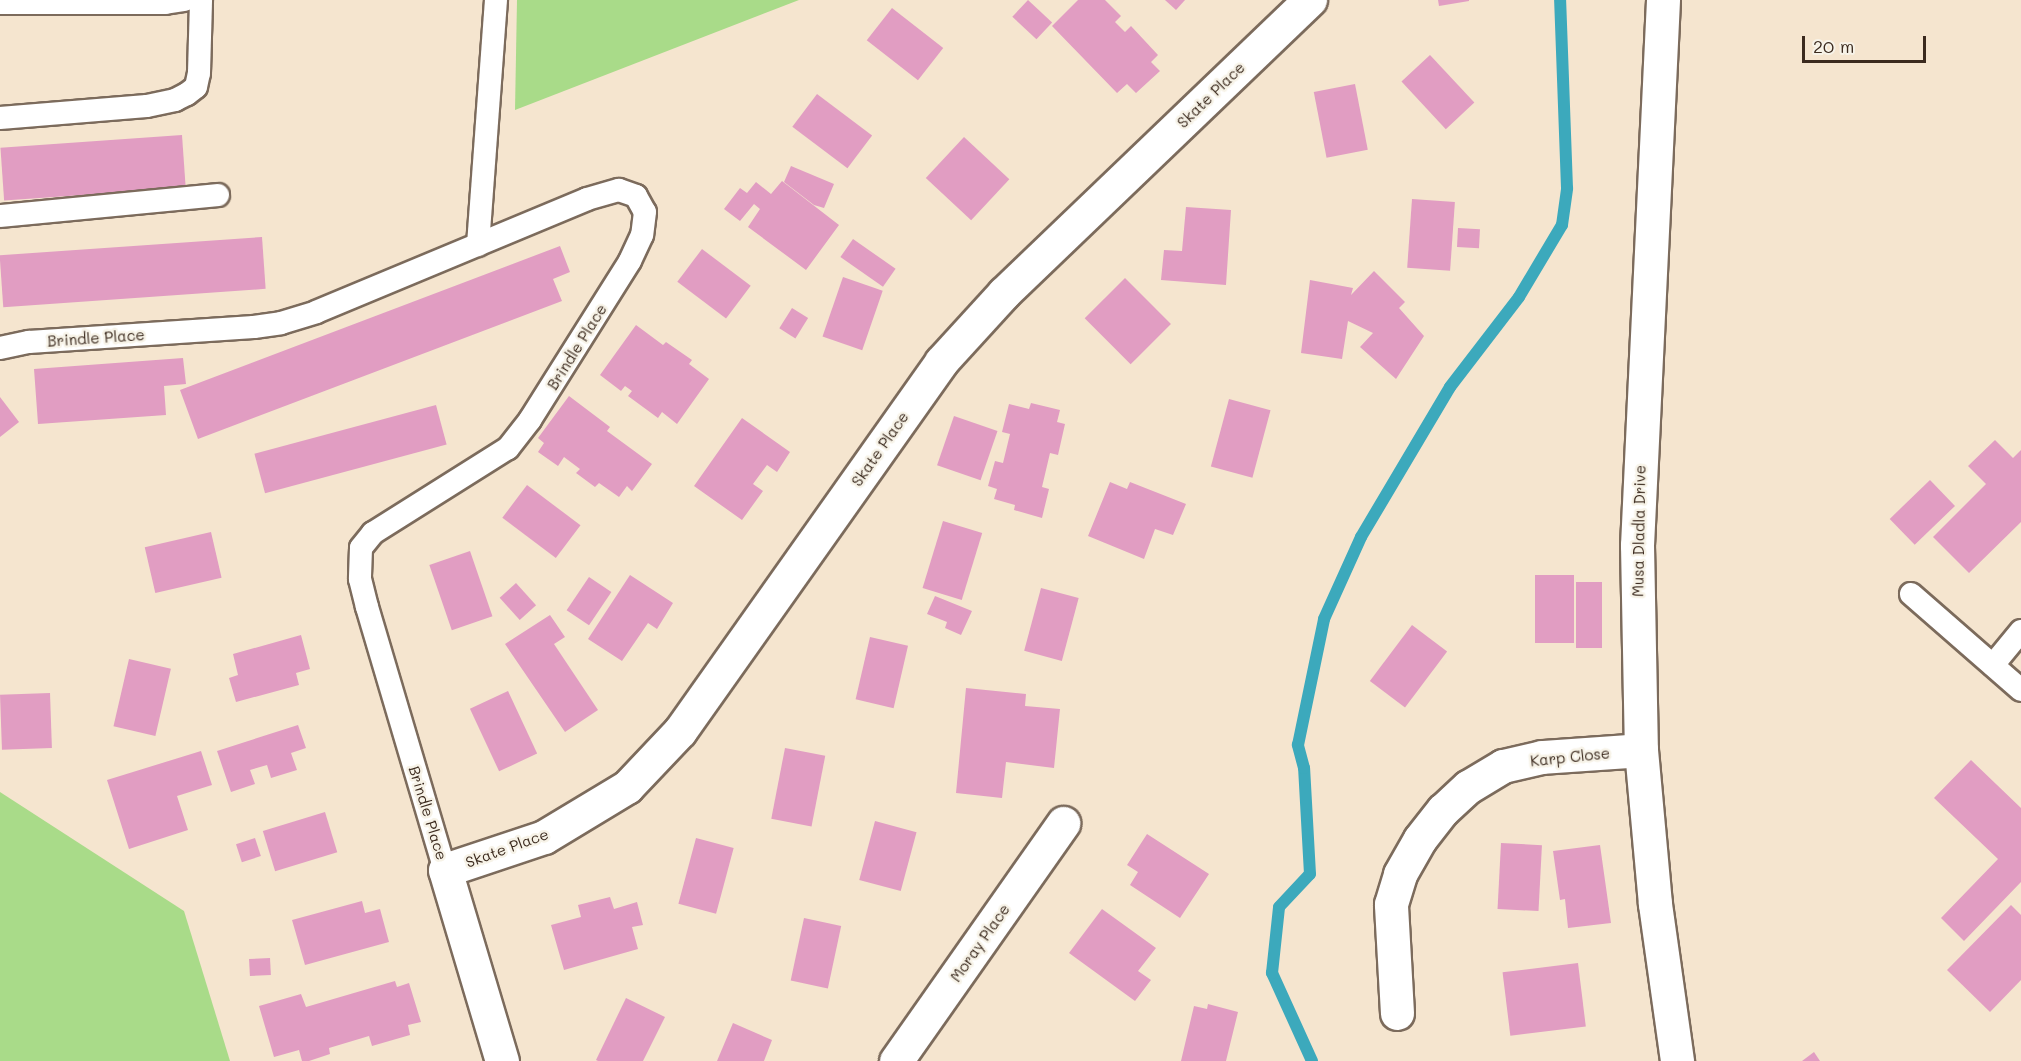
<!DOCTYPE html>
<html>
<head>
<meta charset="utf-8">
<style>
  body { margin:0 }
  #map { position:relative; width:2021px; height:1061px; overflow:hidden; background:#f5e5cf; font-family:Mali,sans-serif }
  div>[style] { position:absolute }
  .green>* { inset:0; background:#a9db89 }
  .stream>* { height:12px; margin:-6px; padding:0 6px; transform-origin:6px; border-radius:6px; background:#3ca9bc }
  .building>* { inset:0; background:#e19dc2; transform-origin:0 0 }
  .roads { filter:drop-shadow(2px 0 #7c6b5c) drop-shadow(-2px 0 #7c6b5c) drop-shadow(0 2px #7c6b5c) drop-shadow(0 -2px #7c6b5c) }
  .lane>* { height:22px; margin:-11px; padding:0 11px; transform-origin:11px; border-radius:11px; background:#fff }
  .street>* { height:33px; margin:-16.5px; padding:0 16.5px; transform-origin:16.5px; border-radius:16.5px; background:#fff }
  .secondary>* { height:33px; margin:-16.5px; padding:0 16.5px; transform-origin:16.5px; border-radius:16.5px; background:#fff }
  span { translate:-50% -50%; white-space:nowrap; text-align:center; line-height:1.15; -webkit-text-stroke:5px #f7f3e8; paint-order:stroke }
  .street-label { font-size:15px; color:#3b2a1e }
  .scale { position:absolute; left:1802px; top:36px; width:124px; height:27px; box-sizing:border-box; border:3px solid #3b2a1e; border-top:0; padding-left:8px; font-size:18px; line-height:21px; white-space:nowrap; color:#3b2a1e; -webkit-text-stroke:4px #f7f3e8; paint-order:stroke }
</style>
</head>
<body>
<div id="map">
  <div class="green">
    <div style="clip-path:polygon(517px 0,799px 0,515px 110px)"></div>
    <div style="clip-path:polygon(0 792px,184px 911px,230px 1061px,0 1061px)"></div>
  </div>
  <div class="stream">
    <div style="left:1312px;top:1061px;width:97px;rotate:-114.4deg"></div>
    <div style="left:1272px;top:973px;width:66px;rotate:-83.9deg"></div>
    <div style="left:1279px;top:907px;width:45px;rotate:-46.8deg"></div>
    <div style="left:1310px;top:874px;width:106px;rotate:-93.2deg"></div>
    <div style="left:1304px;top:768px;width:24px;rotate:-105deg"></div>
    <div style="left:1298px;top:745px;width:129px;rotate:-78.3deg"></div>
    <div style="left:1324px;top:619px;width:90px;rotate:-65.7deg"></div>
    <div style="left:1361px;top:537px;width:174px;rotate:-59.3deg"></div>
    <div style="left:1450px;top:387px;width:113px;rotate:-52.5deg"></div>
    <div style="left:1519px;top:297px;width:84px;rotate:-59.2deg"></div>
    <div style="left:1562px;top:225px;width:37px;rotate:-82deg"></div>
    <div style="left:1567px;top:188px;width:188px;rotate:-92.1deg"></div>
  </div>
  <div class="building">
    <div style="left:1028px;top:0;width:33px;height:23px;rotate:43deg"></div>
    <div style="clip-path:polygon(1078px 0,1105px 0,1121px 16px,1115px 22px,1125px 32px,1131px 26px,1158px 55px,1151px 62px,1160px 71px,1136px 93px,1127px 84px,1117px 93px,1052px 26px)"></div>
    <div style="clip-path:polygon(1165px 0,1185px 0,1176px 10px)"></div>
    <div style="clip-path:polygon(1438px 0,1469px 0,1469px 1px,1439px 6px)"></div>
    <div style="left:892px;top:8px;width:65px;height:41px;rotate:38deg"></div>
    <div style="left:1430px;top:55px;width:65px;height:39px;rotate:47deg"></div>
    <div style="left:1355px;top:84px;width:67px;height:42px;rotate:79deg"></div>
    <div style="left:817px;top:94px;width:69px;height:41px;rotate:37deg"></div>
    <div style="left:182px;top:135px;width:53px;height:182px;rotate:86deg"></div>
    <div style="left:964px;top:137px;width:62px;height:56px;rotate:43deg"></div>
    <div style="clip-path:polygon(791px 166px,834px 184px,824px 208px,814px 205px,784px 182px)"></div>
    <div style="clip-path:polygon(782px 181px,839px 225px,806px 270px,748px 227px,760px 209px,754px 204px,740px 221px,724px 209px,740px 188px,747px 193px,756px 182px,771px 194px)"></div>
    <div style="left:1412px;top:199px;width:43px;height:69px;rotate:4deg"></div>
    <div style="clip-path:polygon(1186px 207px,1231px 210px,1226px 285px,1161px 280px,1164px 250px,1182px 251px)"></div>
    <div style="left:1458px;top:228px;width:22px;height:19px;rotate:3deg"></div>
    <div style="left:262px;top:237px;width:52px;height:263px;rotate:86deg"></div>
    <div style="left:853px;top:239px;width:52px;height:22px;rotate:35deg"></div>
    <div style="clip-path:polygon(560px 246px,570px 272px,553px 279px,562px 301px,198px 439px,180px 390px)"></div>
    <div style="left:702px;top:249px;width:61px;height:41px;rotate:37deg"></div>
    <div style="clip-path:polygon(1374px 271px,1405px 302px,1399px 308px,1424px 336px,1396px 379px,1360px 347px,1373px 333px,1348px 321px,1342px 359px,1301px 353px,1310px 280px,1353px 288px,1351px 295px)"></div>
    <div style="left:843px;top:277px;width:42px;height:63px;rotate:19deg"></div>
    <div style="left:1125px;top:278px;width:65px;height:57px;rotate:45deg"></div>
    <div style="left:792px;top:308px;width:19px;height:24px;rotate:32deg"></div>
    <div style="clip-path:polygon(636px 325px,663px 345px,666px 342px,692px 360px,689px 364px,709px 379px,677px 424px,662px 412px,658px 418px,628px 396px,632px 391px,625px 386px,621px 391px,600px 375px)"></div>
    <div style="clip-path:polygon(183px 358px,186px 384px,164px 386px,166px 415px,38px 424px,34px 369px)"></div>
    <div style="clip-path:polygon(569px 396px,610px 427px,607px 431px,652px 464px,632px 491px,627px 486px,619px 497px,599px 483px,595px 487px,576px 473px,580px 469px,564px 457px,558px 466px,538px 452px,544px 443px,538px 438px)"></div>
    <div style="clip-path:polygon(0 397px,19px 422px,0 437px)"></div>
    <div style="left:1229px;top:399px;width:43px;height:70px;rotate:15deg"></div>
    <div style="clip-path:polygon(1031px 403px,1060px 410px,1057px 422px,1065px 424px,1058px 455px,1050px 453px,1042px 487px,1049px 489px,1042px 518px,1014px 510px,1015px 505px,994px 499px,997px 489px,988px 486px,995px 461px,1003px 463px,1010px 434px,1002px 432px,1009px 404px,1029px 409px)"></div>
    <div style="left:436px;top:405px;width:41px;height:188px;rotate:75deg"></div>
    <div style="left:954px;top:416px;width:46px;height:52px;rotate:19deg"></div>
    <div style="clip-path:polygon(742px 418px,790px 452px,777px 472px,767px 465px,753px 484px,763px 491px,742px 520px,694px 486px)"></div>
    <div style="clip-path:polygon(1995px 440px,2013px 458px,2021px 450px,2021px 522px,1969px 573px,1933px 537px,1986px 484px,1968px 466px)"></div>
    <div style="left:1930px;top:480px;width:36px;height:56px;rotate:46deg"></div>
    <div style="clip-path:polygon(1110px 482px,1127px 489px,1130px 482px,1186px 504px,1173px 535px,1155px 529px,1144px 559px,1088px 536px)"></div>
    <div style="left:527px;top:485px;width:67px;height:41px;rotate:37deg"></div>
    <div style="left:943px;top:521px;width:41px;height:70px;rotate:17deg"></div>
    <div style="left:211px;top:532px;width:47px;height:68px;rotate:77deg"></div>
    <div style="left:470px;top:551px;width:69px;height:43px;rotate:71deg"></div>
    <div style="clip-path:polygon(630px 575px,673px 603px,657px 629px,648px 623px,622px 661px,588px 639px)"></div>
    <div style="left:1535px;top:575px;width:39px;height:68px"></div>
    <div style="left:589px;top:577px;width:27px;height:40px;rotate:34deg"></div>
    <div style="left:1576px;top:582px;width:26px;height:66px"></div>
    <div style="left:516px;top:583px;width:30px;height:22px;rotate:48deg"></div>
    <div style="left:1041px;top:588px;width:39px;height:65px;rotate:15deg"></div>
    <div style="clip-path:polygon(935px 596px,972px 611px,961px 635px,945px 628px,947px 622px,927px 614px)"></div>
    <div style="clip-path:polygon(550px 615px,565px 637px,554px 644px,598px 710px,565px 732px,505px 644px)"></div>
    <div style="left:1412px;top:625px;width:44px;height:70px;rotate:37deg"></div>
    <div style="clip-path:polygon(301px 635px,310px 669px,296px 673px,299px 685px,236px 702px,229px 678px,238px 675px,233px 654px)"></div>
    <div style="left:870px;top:637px;width:39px;height:64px;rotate:13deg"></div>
    <div style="left:129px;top:659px;width:43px;height:69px;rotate:13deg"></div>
    <div style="clip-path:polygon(966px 688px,1026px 694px,1025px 706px,1060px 709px,1054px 768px,1006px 762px,1002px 798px,956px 793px)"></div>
    <div style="left:508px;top:691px;width:69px;height:42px;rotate:65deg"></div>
    <div style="left:50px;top:693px;width:55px;height:50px;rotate:88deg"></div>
    <div style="clip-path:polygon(298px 725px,306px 748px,291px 753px,297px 770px,271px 778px,267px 765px,250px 770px,255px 784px,231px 792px,217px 751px)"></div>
    <div style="left:785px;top:748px;width:41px;height:72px;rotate:11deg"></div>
    <div style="clip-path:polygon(201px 751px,212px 785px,177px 796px,188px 830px,129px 849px,107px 780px)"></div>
    <div style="clip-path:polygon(1971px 760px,2021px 808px,2021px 882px,1964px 941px,1941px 918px,1998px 859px,1934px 798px)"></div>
    <div style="left:325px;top:812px;width:42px;height:65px;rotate:73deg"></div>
    <div style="left:875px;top:821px;width:43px;height:61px;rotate:15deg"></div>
    <div style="clip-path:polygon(1147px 834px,1209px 874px,1180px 918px,1130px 885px,1138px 872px,1127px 865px)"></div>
    <div style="left:255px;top:838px;width:19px;height:20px;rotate:72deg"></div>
    <div style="left:696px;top:838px;width:39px;height:68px;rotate:15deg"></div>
    <div style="left:1501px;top:843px;width:41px;height:66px;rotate:3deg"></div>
    <div style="clip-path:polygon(1600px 845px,1611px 923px,1568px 928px,1565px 899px,1560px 900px,1553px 851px)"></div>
    <div style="clip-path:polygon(610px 897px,614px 909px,637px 902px,643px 925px,632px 927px,638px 949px,564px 970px,551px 925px,581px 917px,578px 905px)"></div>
    <div style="clip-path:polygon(362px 901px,365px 913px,380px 909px,389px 942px,305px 965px,292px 920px)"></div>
    <div style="clip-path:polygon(2011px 905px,2021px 915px,2021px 980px,1990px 1012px,1947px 970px)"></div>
    <div style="clip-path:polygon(1102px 909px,1156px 948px,1138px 971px,1151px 980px,1135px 1001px,1069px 953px)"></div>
    <div style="left:804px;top:918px;width:38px;height:64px;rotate:12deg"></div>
    <div style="left:270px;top:958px;width:17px;height:21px;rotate:87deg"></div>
    <div style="left:1578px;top:963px;width:64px;height:76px;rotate:83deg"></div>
    <div style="clip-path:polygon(395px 981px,397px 987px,409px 983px,421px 1022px,408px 1025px,410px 1035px,372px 1046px,369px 1036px,329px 1048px,330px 1054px,309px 1061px,302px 1061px,299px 1050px,274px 1057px,259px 1006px,301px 994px,306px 1007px)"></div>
    <div style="clip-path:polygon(626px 998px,665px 1017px,643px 1061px,598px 1061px,596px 1060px)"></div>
    <div style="clip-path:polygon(1208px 1004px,1238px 1012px,1226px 1061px,1181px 1061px,1194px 1006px,1207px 1009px)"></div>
    <div style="clip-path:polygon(733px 1023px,772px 1040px,764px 1061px,717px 1061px)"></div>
    <div style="clip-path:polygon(1814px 1052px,1820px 1061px,1802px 1061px)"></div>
  </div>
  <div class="roads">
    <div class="lane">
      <div style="left:0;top:3px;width:165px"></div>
      <div style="left:165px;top:3px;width:20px;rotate:-9deg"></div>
      <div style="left:0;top:118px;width:147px;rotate:-4.7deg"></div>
      <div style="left:147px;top:106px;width:29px;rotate:-12deg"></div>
      <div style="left:175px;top:100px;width:13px;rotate:-27deg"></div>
      <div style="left:187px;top:94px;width:11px;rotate:-38deg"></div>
      <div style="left:196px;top:87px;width:14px;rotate:-78deg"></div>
      <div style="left:199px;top:73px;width:73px;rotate:-88.4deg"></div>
      <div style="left:0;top:216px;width:219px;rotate:-5.5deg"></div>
      <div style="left:478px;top:245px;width:246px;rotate:-85.8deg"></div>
      <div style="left:0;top:348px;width:30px;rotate:-12deg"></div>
      <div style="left:29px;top:342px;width:225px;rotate:-3.8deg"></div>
      <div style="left:254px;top:327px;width:27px;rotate:-8deg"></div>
      <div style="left:281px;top:323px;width:37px;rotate:-17deg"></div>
      <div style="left:316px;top:312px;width:294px;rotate:-22.6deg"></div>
      <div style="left:587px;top:199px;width:33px;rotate:-16deg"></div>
      <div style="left:619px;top:190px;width:18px;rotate:19deg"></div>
      <div style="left:636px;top:196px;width:18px;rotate:61deg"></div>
      <div style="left:645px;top:212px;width:23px;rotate:97deg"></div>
      <div style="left:642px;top:235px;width:29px;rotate:115deg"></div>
      <div style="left:630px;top:261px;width:188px;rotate:122.2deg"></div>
      <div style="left:530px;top:420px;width:36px;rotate:128deg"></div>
      <div style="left:508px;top:448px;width:160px;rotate:147.8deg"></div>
      <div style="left:373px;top:533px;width:19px;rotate:129deg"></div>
      <div style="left:361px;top:548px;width:31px;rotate:92deg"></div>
      <div style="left:360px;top:579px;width:29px;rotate:76deg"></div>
      <div style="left:367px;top:607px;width:274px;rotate:73.5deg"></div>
      <div style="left:1911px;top:594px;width:146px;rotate:41.1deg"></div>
      <div style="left:1993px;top:665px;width:44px;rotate:-50.5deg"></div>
    </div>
    <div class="street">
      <div style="left:1397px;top:1013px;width:109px;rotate:-93.2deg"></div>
      <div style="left:1391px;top:904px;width:31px;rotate:-73deg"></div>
      <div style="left:1400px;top:874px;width:40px;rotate:-60.3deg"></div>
      <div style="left:1420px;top:839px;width:37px;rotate:-52deg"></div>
      <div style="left:1443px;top:810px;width:34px;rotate:-43deg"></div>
      <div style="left:1468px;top:787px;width:41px;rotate:-31deg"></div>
      <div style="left:1503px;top:766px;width:40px;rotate:-13deg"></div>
      <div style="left:1542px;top:757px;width:99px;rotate:-4deg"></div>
      <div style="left:502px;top:1061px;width:199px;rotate:-106.6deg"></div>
      <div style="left:445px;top:870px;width:104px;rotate:-18.4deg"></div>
      <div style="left:544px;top:837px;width:97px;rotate:-31.1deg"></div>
      <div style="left:627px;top:787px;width:77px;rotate:-46.6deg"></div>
      <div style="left:680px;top:731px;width:452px;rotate:-54.7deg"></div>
      <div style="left:941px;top:362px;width:93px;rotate:-47.6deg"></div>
      <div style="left:1004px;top:293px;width:424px;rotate:-43.8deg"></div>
      <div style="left:896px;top:1061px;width:291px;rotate:-54.9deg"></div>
    </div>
    <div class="secondary">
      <div style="left:1663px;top:0;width:546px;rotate:92.73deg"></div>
      <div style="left:1637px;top:545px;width:205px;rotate:88.9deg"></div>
      <div style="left:1641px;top:750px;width:155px;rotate:84.8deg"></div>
      <div style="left:1655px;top:904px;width:159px;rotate:82deg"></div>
    </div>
  </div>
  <div class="street-label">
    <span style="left:1211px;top:95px;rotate:-44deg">Skate Place</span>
    <span style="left:96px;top:338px;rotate:-4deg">Brindle Place</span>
    <span style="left:577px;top:347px;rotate:-58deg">Brindle Place</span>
    <span style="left:880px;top:449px;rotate:-55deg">Skate Place</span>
    <span style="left:1639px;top:531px;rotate:-89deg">Musa Dladla Drive</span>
    <span style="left:1570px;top:757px;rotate:-6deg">Karp Close</span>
    <span style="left:428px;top:813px;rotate:73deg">Brindle Place</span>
    <span style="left:507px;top:848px;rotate:-20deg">Skate Place</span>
    <span style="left:980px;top:943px;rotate:-55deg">Moray Place</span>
  </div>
  <div class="scale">20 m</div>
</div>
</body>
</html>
